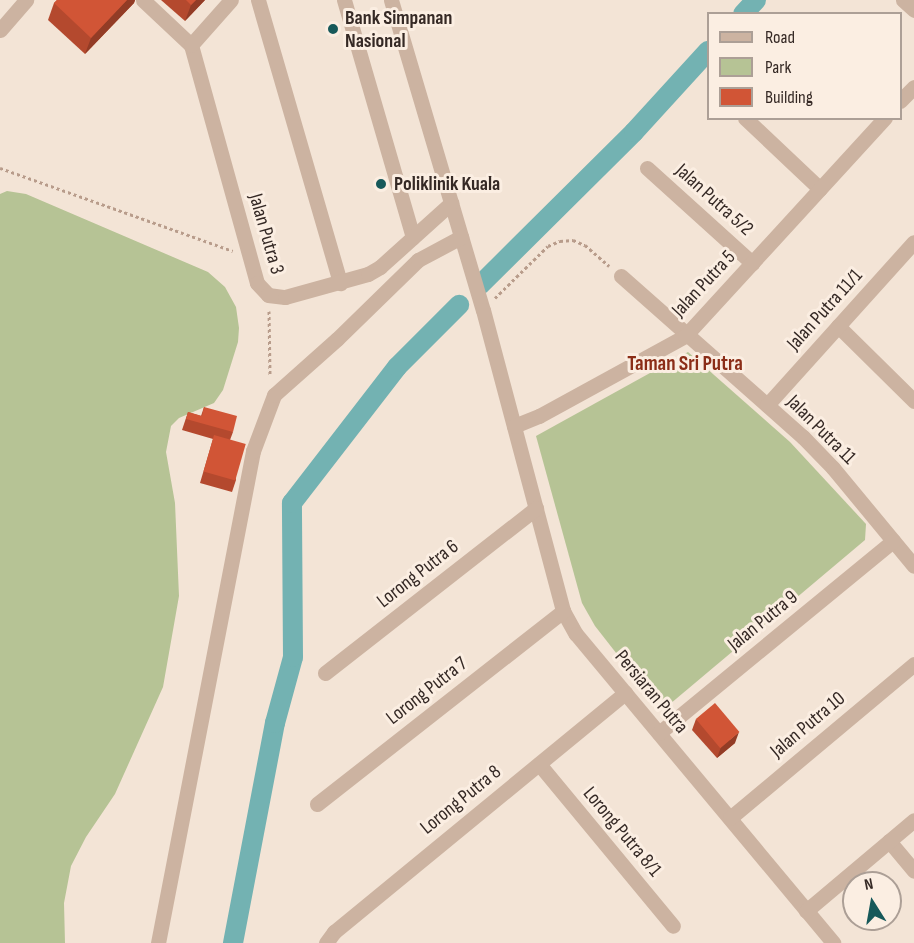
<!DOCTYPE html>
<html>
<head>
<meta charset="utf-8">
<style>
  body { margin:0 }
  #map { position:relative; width:914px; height:943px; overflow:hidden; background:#f3e4d6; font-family:"Sofia Sans Condensed",sans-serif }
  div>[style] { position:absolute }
  .green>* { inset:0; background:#b6c395 }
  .canal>* { height:20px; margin:-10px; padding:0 10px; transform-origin:10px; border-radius:10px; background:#73b2b2 }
  .path>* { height:3px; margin-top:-1.5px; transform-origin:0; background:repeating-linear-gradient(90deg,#b89c8b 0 3px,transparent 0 6px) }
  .minor>* { height:15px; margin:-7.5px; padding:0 7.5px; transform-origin:7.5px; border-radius:7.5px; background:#ccb3a1 }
  .wall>* { inset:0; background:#b4492e }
  .shaded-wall>* { inset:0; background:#923c26 }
  .building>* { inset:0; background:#d15536; transform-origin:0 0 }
  .dots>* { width:16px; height:16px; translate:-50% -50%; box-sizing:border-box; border:3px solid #fbeee2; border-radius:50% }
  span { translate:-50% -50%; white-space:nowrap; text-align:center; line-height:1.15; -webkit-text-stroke:6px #fbeee2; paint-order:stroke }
  .poi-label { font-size:20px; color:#352925; font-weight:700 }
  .left { translate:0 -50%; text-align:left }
  .street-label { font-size:20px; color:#352925 }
  .neighbourhood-label { font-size:21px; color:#8b2d17; font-weight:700 }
  .legend { position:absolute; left:707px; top:12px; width:195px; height:108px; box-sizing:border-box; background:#fbeee2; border:2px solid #ac9f96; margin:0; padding:8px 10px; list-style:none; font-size:18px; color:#352925 }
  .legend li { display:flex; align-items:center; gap:12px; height:30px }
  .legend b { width:30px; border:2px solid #ac9f96 }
  .north { position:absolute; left:842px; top:871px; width:60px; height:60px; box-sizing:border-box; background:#fbeee2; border:2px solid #ac9f96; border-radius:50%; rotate:349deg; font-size:16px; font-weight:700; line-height:24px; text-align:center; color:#352925 }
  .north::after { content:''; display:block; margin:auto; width:21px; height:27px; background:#17595a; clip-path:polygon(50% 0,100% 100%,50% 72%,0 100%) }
</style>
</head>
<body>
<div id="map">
  <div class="green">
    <div style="clip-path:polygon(7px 191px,26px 194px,208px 272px,225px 287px,236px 307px,239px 328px,238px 342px,223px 390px,214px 403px,179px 418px,171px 426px,166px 452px,175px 503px,179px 596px,163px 687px,115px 794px,86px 837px,71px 866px,64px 903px,65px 943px,0 943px,0 194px)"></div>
    <div style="clip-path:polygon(688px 352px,790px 442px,866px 524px,865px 540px,670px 704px,656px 704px,595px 626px,582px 603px,536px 436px)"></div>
  </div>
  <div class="canal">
    <div style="left:743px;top:14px;width:19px;rotate:-47deg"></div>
    <div style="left:480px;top:285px;width:217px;rotate:-44.8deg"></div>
    <div style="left:634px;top:132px;width:110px;rotate:-47.6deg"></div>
    <div style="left:233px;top:943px;width:224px;rotate:-79.2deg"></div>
    <div style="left:275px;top:723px;width:68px;rotate:-74.7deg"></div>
    <div style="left:293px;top:657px;width:154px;rotate:-90.4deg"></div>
    <div style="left:292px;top:503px;width:172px;rotate:-52.3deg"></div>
    <div style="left:397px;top:367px;width:88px;rotate:-45deg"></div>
  </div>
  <div class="path">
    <div style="left:0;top:168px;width:247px;rotate:19.6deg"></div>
    <div style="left:495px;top:298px;width:74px;rotate:-44.5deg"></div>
    <div style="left:548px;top:246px;width:13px;rotate:-23deg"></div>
    <div style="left:560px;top:241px;width:13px;rotate:-4deg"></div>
    <div style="left:573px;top:240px;width:13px;rotate:23deg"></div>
    <div style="left:585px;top:245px;width:32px;rotate:41deg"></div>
    <div style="left:269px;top:311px;width:65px;rotate:89.1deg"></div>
  </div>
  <div class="minor">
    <div style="left:143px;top:0;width:66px;rotate:43.2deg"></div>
    <div style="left:258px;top:0;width:295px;rotate:73.8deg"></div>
    <div style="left:344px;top:0;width:247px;rotate:73.8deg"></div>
    <div style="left:391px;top:0;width:323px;rotate:73.5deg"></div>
    <div style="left:483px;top:310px;width:311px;rotate:75.1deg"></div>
    <div style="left:563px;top:611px;width:26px;rotate:61deg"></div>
    <div style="left:576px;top:634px;width:402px;rotate:50.2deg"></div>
    <div style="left:903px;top:0;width:15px;rotate:42deg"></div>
    <div style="left:0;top:30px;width:40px;rotate:-49deg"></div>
    <div style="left:191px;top:45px;width:247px;rotate:74.5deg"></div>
    <div style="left:257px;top:283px;width:16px;rotate:47deg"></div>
    <div style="left:268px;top:295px;width:17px;rotate:7deg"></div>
    <div style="left:285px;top:297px;width:86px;rotate:-15.5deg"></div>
    <div style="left:368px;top:274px;width:14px;rotate:-30deg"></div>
    <div style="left:380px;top:267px;width:96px;rotate:-42deg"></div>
    <div style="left:191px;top:45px;width:60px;rotate:-48.4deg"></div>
    <div style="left:900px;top:101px;width:20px;rotate:-45deg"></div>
    <div style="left:745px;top:118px;width:103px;rotate:43.4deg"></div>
    <div style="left:647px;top:168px;width:142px;rotate:42.1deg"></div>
    <div style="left:621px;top:276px;width:243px;rotate:41.5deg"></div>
    <div style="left:803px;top:437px;width:43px;rotate:45.9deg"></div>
    <div style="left:833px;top:468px;width:127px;rotate:50.4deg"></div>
    <div style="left:838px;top:326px;width:107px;rotate:44.6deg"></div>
    <div style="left:767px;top:405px;width:219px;rotate:-48deg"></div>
    <div style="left:514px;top:426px;width:27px;rotate:-22deg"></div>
    <div style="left:539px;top:416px;width:166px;rotate:-28.7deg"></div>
    <div style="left:685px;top:336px;width:296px;rotate:-47.5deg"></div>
    <div style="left:325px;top:673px;width:268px;rotate:-38deg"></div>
    <div style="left:659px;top:733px;width:303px;rotate:-39.4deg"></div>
    <div style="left:539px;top:764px;width:210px;rotate:50.4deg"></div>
    <div style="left:317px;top:804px;width:313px;rotate:-38.1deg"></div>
    <div style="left:730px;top:818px;width:240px;rotate:-39.9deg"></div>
    <div style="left:889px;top:841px;width:39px;rotate:50deg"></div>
    <div style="left:806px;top:911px;width:141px;rotate:-40.1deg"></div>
    <div style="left:158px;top:943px;width:501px;rotate:-79.07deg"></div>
    <div style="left:253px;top:451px;width:60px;rotate:-69.4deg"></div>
    <div style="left:274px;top:395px;width:84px;rotate:-41.6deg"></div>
    <div style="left:337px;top:339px;width:113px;rotate:-44.3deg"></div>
    <div style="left:418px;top:260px;width:49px;rotate:-28.1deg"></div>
    <div style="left:326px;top:943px;width:14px;rotate:-54deg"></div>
    <div style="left:334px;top:932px;width:377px;rotate:-39.4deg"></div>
  </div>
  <div class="wall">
    <div style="clip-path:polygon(57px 0,135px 0,134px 3px,85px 54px,48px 20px,54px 3px)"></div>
    <div style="clip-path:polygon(161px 0,205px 0,185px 21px)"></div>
    <div style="clip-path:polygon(204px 407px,233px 432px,230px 440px,236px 480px,232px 492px,200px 483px,213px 439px,182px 430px,188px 412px,201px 416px)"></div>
    <div style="clip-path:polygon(696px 719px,735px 743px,717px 758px,692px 730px)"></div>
  </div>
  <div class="shaded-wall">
    <div style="clip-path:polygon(127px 0,135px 0,134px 3px,85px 54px,91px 38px)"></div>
    <div style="clip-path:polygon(196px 0,205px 0,185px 21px,191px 5px)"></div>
    <div style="clip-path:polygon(739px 732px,735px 743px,717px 758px,721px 747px)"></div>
  </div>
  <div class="building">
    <div style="clip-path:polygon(57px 0,127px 0,91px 38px,54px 3px)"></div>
    <div style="clip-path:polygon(186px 0,196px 0,191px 5px)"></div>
    <div style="clip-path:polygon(204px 407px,237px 416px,233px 432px,186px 419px,188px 412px,202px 416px)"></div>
    <div style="left:214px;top:435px;width:33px;height:38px;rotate:16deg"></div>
    <div style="left:715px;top:703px;width:38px;height:25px;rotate:50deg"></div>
  </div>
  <div class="dots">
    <div style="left:333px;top:29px;background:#17595a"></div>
    <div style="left:381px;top:184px;background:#17595a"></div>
  </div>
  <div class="poi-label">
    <span class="left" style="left:345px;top:30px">Bank Simpanan<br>Nasional</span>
    <span class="left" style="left:394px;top:184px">Poliklinik Kuala</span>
  </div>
  <div class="street-label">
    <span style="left:714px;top:200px;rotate:42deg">Jalan Putra 5/2</span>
    <span style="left:266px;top:234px;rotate:74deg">Jalan Putra 3</span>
    <span style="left:704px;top:284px;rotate:-47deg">Jalan Putra 5</span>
    <span style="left:825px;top:310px;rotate:-48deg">Jalan Putra 11/1</span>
    <span style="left:821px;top:430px;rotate:45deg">Jalan Putra 11</span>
    <span style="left:418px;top:574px;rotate:-38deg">Lorong Putra 6</span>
    <span style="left:763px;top:621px;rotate:-39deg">Jalan Putra 9</span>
    <span style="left:427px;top:691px;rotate:-38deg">Lorong Putra 7</span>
    <span style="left:651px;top:692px;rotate:50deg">Persiaran Putra</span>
    <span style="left:808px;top:725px;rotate:-40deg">Jalan Putra 10</span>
    <span style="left:461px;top:800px;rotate:-39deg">Lorong Putra 8</span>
    <span style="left:622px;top:832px;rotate:50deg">Lorong Putra 8/1</span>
  </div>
  <div class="neighbourhood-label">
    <span style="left:685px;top:364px">Taman Sri Putra</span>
  </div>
  <ul class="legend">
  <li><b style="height:8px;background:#ccb3a1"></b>Road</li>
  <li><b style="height:16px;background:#b6c395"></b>Park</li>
  <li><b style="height:16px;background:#d15536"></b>Building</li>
  </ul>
  <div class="north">N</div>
</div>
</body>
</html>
